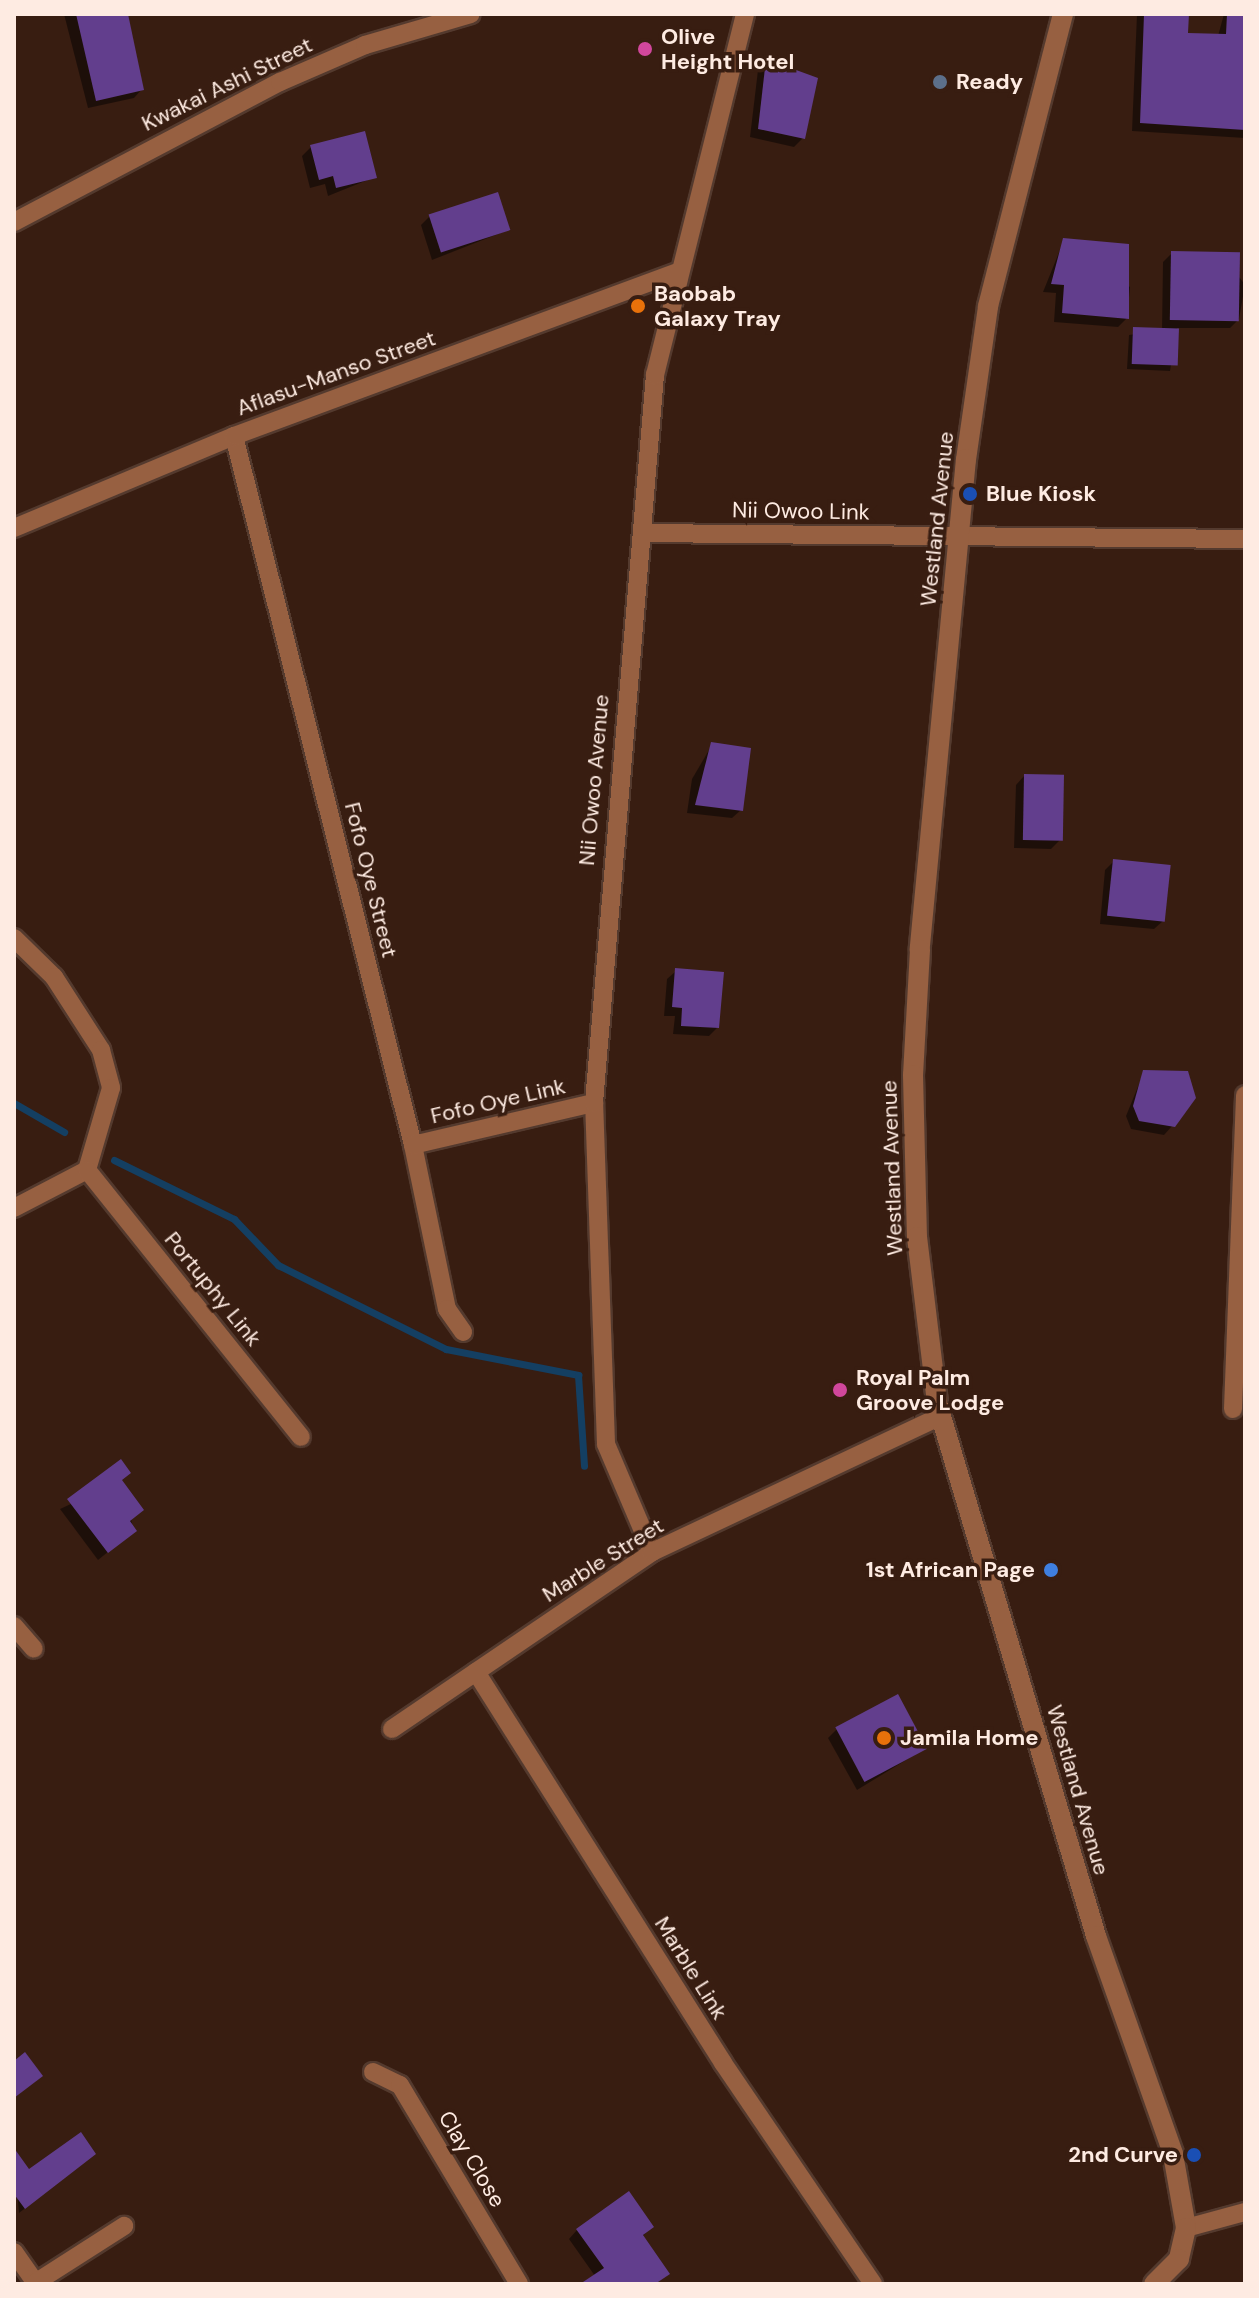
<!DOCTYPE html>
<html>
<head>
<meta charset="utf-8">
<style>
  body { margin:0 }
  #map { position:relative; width:1259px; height:2298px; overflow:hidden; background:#381d11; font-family:"DM Sans",sans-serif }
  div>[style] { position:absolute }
  .shadow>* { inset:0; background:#0007 }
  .stream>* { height:7px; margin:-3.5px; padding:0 3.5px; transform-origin:3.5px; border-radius:3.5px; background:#143f62 }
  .building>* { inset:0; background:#623e8d; transform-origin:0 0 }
  .roads { filter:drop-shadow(2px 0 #543a2e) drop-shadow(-2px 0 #543a2e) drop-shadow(0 2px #543a2e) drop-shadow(0 -2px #543a2e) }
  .minor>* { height:18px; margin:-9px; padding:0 9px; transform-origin:9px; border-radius:9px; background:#976041 }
  .tertiary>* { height:20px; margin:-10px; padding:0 10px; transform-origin:10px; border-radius:10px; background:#976041 }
  .dots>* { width:22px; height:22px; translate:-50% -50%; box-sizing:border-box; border:4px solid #381d11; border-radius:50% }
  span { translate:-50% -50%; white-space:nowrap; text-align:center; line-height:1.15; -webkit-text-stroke:7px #381d11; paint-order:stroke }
  .poi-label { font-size:22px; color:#feebe2; font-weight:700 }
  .left { translate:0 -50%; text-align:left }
  .right { translate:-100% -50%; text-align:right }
  .street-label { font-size:22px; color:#feebe2 }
  .frame { position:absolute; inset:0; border:16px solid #feebe2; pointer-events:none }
</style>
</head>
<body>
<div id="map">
  <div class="shadow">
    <div style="clip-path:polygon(64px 14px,126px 14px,142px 89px,134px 98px,88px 108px)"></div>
    <div style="clip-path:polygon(1137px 14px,1187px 14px,1186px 35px,1218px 36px,1224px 14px,1245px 14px,1245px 138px,1132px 131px)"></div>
    <div style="clip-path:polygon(766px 61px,788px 65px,803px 138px,794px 147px,750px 137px,758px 70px)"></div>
    <div style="clip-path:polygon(311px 147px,375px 177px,328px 196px,325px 184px,310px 188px,302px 156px)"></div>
    <div style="clip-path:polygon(430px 216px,508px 230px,432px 260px,421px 225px)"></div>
    <div style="clip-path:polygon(1064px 240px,1130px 287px,1127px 318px,1118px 327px,1054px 322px,1056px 293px,1043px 292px)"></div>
    <div style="clip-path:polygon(1172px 253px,1237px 274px,1245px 285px,1239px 319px,1230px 328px,1177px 328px,1170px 371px,1127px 369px,1129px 335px,1162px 330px,1163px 262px)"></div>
    <div style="clip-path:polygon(712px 745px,741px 810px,732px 818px,687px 813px,692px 779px)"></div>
    <div style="clip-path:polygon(1024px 776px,1060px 840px,1051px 849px,1014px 848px,1016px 785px)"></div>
    <div style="clip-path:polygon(1114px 861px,1163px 921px,1154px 929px,1100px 924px,1105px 870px)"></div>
    <div style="clip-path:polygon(676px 971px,717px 1028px,709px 1036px,673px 1034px,675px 1016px,664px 1016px,667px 979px)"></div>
    <div style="clip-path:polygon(1144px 1072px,1173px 1125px,1164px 1135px,1131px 1129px,1126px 1116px)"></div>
    <div style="clip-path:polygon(121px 1481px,134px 1531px,98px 1560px,60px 1509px)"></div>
    <div style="clip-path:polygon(837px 1729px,924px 1749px,857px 1790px,828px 1738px)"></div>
    <div style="clip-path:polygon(14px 2158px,28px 2172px,88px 2159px,19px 2213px)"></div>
    <div style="clip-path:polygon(651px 2227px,642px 2237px,667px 2273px,658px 2282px,586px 2284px,595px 2276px,569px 2239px,577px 2230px)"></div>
  </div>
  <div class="stream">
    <div style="left:14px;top:1103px;width:58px;rotate:30.1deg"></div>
    <div style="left:114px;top:1160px;width:134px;rotate:26.2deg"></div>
    <div style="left:234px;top:1219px;width:64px;rotate:46.3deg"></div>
    <div style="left:278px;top:1265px;width:188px;rotate:26.6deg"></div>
    <div style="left:446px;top:1349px;width:135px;rotate:11.1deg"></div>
    <div style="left:578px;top:1375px;width:91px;rotate:86.2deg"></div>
  </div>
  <div class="building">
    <div style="clip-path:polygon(76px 14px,128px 14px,144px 90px,96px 101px)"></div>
    <div style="clip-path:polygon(1144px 14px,1189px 14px,1188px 33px,1226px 34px,1227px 14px,1245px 14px,1245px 130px,1140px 123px)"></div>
    <div style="clip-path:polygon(766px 59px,818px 78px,805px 139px,758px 129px)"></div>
    <div style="clip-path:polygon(365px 131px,377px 178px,336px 188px,333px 176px,319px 180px,310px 145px)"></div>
    <div style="left:498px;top:192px;width:40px;height:73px;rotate:72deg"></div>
    <div style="clip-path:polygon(1063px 238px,1129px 244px,1129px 319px,1062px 313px,1064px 285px,1051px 284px)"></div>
    <div style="left:1171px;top:251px;width:69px;height:69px;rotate:1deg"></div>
    <div style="left:1133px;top:327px;width:46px;height:37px;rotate:2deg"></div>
    <div style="clip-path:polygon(711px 742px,751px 748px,743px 811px,695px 805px)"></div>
    <div style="left:1024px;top:774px;width:40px;height:66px;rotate:1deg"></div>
    <div style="left:1113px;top:859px;width:58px;height:57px;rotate:6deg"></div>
    <div style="clip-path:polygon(675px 968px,724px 972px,719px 1028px,681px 1026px,682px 1008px,672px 1007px)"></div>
    <div style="clip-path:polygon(1143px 1070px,1188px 1071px,1196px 1098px,1175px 1127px,1139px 1121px,1133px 1106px)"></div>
    <div style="clip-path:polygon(121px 1459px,131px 1473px,122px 1480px,144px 1510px,130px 1521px,137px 1531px,108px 1553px,67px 1499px)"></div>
    <div style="left:898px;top:1694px;width:62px;height:71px;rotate:62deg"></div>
    <div style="clip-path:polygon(25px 2052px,43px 2076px,14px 2098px,14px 2061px)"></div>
    <div style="clip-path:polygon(81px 2132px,96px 2154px,25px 2209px,14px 2194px,14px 2148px,29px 2169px)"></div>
    <div style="clip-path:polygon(629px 2191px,654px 2227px,643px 2235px,670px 2274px,655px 2284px,580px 2284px,604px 2268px,576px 2229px)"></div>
  </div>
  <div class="roads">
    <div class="minor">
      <div style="left:14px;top:222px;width:301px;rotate:-27.8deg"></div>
      <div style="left:280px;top:82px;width:93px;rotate:-23.5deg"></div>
      <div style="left:365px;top:45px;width:110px;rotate:-16.3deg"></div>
      <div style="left:234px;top:436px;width:731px;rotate:75.83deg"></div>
      <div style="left:413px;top:1145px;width:167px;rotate:78.3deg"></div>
      <div style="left:447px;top:1309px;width:28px;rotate:55deg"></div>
      <div style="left:14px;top:528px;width:238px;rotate:-22.7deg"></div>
      <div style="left:234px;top:436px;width:475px;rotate:-20.3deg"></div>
      <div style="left:642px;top:533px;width:603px;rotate:0.57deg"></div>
      <div style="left:14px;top:938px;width:56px;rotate:44.3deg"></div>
      <div style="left:54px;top:977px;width:87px;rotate:57.2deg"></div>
      <div style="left:101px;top:1050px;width:39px;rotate:75deg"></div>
      <div style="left:111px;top:1088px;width:85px;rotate:106.3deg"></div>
      <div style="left:87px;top:1170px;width:82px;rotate:152.5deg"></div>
      <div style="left:413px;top:1145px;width:186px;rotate:-13.1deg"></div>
      <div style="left:87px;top:1170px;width:342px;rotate:51.3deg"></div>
      <div style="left:1233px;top:1409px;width:314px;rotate:-87.8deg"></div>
      <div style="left:652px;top:1552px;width:117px;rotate:-113.1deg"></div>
      <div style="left:606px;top:1444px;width:341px;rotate:-92deg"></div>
      <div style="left:594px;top:1103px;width:731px;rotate:-85.21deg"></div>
      <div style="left:655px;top:375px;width:372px;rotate:-76deg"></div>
      <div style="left:14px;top:1626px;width:30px;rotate:49deg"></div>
      <div style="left:476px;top:1672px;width:462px;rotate:57.7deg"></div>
      <div style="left:723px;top:2063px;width:267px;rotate:55.8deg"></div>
      <div style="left:392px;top:1729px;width:315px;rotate:-34.2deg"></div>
      <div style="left:652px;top:1552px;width:319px;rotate:-25.2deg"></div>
      <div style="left:373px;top:2072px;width:30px;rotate:26deg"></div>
      <div style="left:400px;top:2085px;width:232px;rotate:59.1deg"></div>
      <div style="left:1186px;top:2228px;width:61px;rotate:-15.2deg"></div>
      <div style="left:14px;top:2252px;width:39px;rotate:55deg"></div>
      <div style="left:35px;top:2283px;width:106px;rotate:-32.6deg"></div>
    </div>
    <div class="tertiary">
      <div style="left:1063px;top:14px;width:302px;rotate:104.4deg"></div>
      <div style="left:988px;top:307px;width:154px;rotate:98.2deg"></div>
      <div style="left:966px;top:459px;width:493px;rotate:95.4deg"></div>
      <div style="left:920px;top:950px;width:125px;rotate:93.2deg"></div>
      <div style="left:913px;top:1075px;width:162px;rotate:88.6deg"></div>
      <div style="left:917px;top:1237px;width:167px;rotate:83.1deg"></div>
      <div style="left:937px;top:1403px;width:556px;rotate:73.39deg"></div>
      <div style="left:1096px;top:1936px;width:231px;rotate:70.5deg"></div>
      <div style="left:1173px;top:2154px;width:75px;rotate:80deg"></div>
      <div style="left:1186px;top:2228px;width:32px;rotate:103deg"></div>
      <div style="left:1179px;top:2259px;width:35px;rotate:135deg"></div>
    </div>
  </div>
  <div class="dots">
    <div style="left:645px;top:49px;background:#d1479c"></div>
    <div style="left:940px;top:82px;background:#5c6f8a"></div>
    <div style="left:638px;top:306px;background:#e8710a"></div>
    <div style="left:970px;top:494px;background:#1a4fb4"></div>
    <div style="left:840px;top:1390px;background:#d1479c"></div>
    <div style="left:1051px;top:1570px;background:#3f7fe0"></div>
    <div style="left:884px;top:1738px;background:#e8710a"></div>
    <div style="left:1194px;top:2155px;background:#1a4fb4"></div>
  </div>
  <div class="poi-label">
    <span class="left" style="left:661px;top:49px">Olive<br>Height Hotel</span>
    <span class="left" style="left:956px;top:82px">Ready</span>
    <span class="left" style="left:654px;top:306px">Baobab<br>Galaxy Tray</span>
    <span class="left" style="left:986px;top:494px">Blue Kiosk</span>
    <span class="left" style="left:856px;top:1390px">Royal Palm<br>Groove Lodge</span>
    <span class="right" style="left:1035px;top:1570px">1st African Page</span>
    <span class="left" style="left:900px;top:1738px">Jamila Home</span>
    <span class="right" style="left:1178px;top:2155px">2nd Curve</span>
  </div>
  <div class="street-label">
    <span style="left:227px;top:84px;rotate:-26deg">Kwakai Ashi Street</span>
    <span style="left:336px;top:373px;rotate:-20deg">Aflasu-Manso Street</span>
    <span style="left:801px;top:511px;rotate:1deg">Nii Owoo Link</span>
    <span style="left:937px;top:519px;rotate:-84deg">Westland Avenue</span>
    <span style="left:594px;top:780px;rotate:-85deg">Nii Owoo Avenue</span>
    <span style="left:371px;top:880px;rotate:76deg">Fofo Oye Street</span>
    <span style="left:498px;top:1101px;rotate:-13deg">Fofo Oye Link</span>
    <span style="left:892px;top:1168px;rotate:-92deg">Westland Avenue</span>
    <span style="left:213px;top:1289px;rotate:51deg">Portuphy Link</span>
    <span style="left:603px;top:1560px;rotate:-32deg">Marble Street</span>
    <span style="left:1078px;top:1790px;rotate:74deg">Westland Avenue</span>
    <span style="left:691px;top:1968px;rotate:58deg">Marble Link</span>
    <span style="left:472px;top:2159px;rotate:59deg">Clay Close</span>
  </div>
  <div class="frame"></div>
</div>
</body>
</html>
